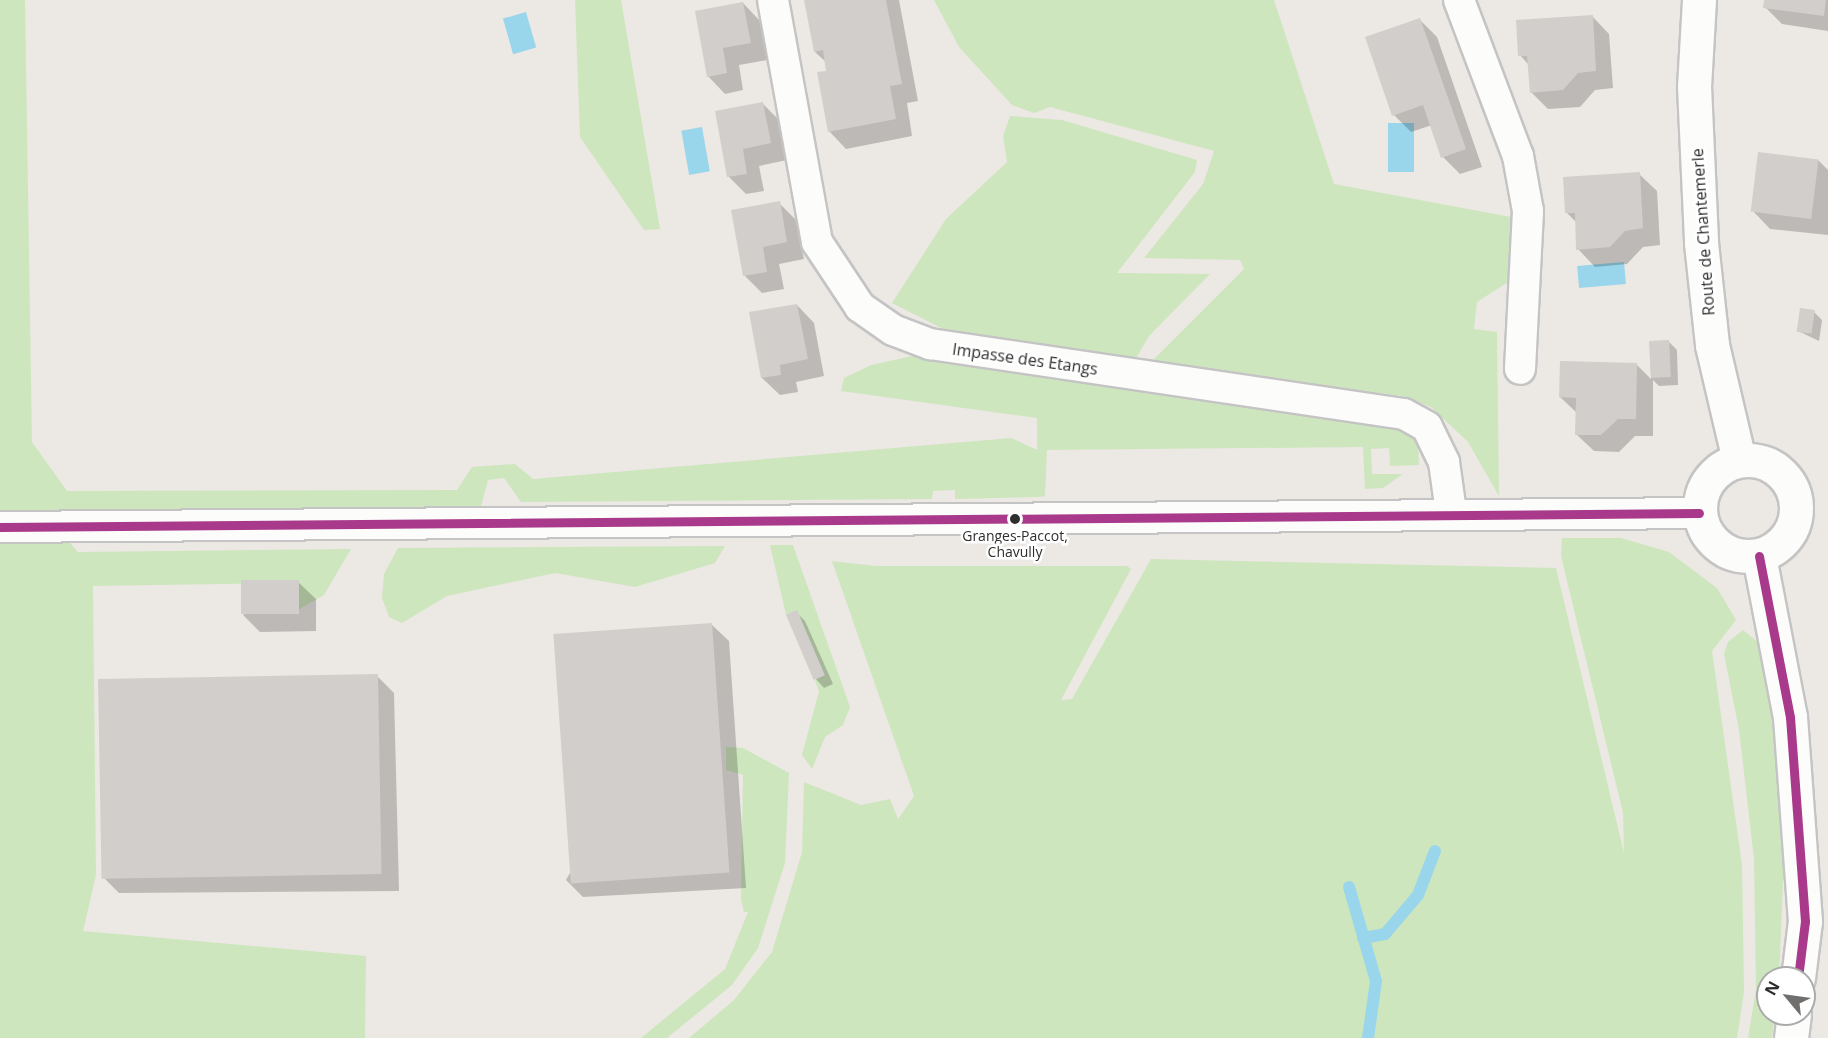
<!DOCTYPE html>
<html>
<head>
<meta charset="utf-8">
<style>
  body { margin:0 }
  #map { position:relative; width:1828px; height:1038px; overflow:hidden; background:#ece8e4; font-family:"Open Sans",sans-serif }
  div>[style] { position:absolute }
  .green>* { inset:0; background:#cee6be }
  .water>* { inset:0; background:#99d6ec; transform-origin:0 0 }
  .shadow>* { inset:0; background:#0003 }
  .stream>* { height:12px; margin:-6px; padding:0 6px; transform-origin:6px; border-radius:6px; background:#99d6ec }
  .building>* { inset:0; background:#d1cecb; transform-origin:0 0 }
  .roads { filter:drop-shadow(2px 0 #c5c4c5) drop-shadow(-2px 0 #c5c4c5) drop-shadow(0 2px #c5c4c5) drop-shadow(0 -2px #c5c4c5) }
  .minor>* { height:30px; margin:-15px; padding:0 15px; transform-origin:15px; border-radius:15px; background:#fcfcfb }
  .tertiary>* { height:33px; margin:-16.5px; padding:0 16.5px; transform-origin:16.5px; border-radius:16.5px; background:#fcfcfb }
  .tertiary>.ring { margin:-16.5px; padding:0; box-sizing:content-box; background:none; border:33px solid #fcfcfb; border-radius:50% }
  .bus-1>* { height:9px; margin:-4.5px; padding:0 4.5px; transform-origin:4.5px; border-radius:4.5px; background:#a9398b }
  .dots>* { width:16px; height:16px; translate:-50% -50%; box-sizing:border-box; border:3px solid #fff; border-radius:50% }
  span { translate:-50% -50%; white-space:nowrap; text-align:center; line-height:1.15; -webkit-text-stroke:5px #fff; paint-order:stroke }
  .bus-label { font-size:14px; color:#2e2e2e }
  .street-label { font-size:16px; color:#2e2e2e }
  .north { position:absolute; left:1756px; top:966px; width:60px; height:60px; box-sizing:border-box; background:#fff; border:2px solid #ababab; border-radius:50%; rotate:299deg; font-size:16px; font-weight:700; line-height:24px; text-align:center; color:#2e2e2e }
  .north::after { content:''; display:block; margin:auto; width:21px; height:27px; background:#706f6e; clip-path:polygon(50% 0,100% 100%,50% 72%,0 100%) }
</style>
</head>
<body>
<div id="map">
  <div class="green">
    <div style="clip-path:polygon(0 0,25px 0,32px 442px,67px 491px,457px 490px,472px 467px,515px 464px,533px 479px,1011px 438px,1037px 450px,1037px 418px,841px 391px,844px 378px,871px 365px,917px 355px,1407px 428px,1418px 439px,1419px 465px,1390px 466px,1389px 448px,1371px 449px,1372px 474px,1403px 474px,1383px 488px,1365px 489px,1363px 447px,1047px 450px,1045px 496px,1040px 497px,955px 499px,955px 490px,933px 491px,932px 499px,521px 502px,504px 478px,488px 480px,481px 506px,73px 512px,67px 517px,70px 543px,78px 552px,351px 549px,324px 595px,296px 611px,296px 583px,93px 586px,96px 875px,83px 931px,366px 956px,365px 1038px,0 1038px)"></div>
    <div style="clip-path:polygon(575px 0,621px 0,660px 229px,644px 230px,580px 137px)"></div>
    <div style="clip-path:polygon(934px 0,1274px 0,1334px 184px,1511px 217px,1508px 282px,1477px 302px,1474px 329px,1497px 332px,1499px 496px,1468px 442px,1431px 407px,1403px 396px,1149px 364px,1244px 269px,1240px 260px,1144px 258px,1203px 184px,1214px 151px,1050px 107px,1034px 113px,1012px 105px,959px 47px)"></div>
    <div style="clip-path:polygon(1010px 116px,1062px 120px,1197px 160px,1195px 172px,1117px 273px,1210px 274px,1149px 336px,1136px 358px,949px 332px,892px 303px,946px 219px,1007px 162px,1003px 136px)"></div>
    <div style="clip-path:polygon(1562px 538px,1621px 538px,1669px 552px,1717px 588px,1736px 620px,1712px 651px,1742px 865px,1744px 992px,1737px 1038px,689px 1038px,734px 1000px,772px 952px,802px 852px,804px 782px,861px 805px,890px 799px,898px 819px,914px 796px,832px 561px,876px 566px,1127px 566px,1131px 569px,1061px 700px,1072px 699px,1151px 559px,1556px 568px,1624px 853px,1623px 813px,1561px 556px)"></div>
    <div style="clip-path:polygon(770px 545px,793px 545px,850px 707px,843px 725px,825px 737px,812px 769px,802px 755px,819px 691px,815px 680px,825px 675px,797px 611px,786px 615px)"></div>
    <div style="clip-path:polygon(725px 546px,715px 563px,635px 587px,555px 573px,447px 596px,402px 623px,389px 617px,382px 598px,384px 574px,398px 548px)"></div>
    <div style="clip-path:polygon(1743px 630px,1759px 643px,1773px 719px,1784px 859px,1779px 978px,1768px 978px,1768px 1014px,1775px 1014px,1772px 1038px,1748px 1038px,1756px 989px,1754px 859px,1739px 730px,1724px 654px,1728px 642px)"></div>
    <div style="clip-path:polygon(726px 747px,743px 748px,789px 773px,785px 863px,758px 948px,732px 985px,667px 1038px,641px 1038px,725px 969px,748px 912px,744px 912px,741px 900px,743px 775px,726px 770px)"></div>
  </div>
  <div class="water">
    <div style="left:526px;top:12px;width:37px;height:24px;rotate:74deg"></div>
    <div style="left:1388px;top:123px;width:26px;height:49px"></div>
    <div style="left:702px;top:127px;width:45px;height:21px;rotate:80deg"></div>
    <div style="left:1624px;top:262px;width:22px;height:47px;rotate:85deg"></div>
  </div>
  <div class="shadow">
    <div style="clip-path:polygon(806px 0,899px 0,918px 101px,907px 103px,912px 136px,846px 149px,829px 131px,827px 63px,815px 52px)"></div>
    <div style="clip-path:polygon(1765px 0,1828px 0,1828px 31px,1782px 24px,1765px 7px)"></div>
    <div style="clip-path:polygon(743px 3px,760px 21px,767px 60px,739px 65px,743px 90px,725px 94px,708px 76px)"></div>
    <div style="clip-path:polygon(1592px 16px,1609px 34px,1613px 88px,1595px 90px,1580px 107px,1548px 109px,1531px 92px,1529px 65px,1520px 55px)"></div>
    <div style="clip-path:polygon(1419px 19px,1437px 37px,1482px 167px,1460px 174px,1443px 157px,1432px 125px,1411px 132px,1394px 115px)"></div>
    <div style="clip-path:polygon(763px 104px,780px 121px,787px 160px,759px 166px,764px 191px,746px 194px,728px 176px)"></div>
    <div style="clip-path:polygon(1818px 160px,1828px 170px,1828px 235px,1770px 229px,1753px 211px)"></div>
    <div style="clip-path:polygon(1639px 174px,1657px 191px,1660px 245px,1643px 247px,1627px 264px,1595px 267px,1578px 249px,1577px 223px,1567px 213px)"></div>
    <div style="clip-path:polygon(779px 203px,796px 220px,804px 259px,779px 264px,784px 289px,762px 293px,745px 276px)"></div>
    <div style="clip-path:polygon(797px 305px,814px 323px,824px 376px,796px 382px,798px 392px,780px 395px,762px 378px)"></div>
    <div style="clip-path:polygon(1814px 312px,1822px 320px,1819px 341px,1798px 331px)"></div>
    <div style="clip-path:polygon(1669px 342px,1677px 350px,1678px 385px,1659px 386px,1653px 380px,1653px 436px,1635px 436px,1619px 452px,1594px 451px,1576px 434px,1577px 413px,1560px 397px,1636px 364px,1651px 379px,1650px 343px)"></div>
    <div style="clip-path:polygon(298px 582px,316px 599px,316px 631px,260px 632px,243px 615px)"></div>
    <div style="clip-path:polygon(796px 612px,805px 621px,833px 684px,824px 688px,816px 679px)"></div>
    <div style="clip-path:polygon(711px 624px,729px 641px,746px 888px,583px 897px,566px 880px)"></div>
    <div style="clip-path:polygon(377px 676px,394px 693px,399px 891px,119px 893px,102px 876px)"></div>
  </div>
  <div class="stream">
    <div style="left:1349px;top:887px;width:98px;rotate:74deg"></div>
    <div style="left:1376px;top:981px;width:58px;rotate:98deg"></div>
    <div style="left:1363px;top:938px;width:22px;rotate:-10deg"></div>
    <div style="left:1385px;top:934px;width:51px;rotate:-49.8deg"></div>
    <div style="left:1418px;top:895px;width:47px;rotate:-68.9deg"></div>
  </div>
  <div class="building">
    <div style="clip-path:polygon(804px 0,886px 0,902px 84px,890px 86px,896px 119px,828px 132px,817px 72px,826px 71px,823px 50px,814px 52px)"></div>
    <div style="clip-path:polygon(1764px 0,1826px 0,1824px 16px,1763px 8px)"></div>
    <div style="clip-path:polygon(743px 2px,751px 43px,723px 48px,727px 73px,707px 77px,695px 11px)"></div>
    <div style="clip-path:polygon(1593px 15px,1596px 71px,1578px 73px,1563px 90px,1530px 93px,1527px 56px,1518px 56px,1516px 20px)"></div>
    <div style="clip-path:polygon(1420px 18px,1466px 149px,1441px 158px,1423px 105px,1392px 116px,1365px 37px)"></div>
    <div style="clip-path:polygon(763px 102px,771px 143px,743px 149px,747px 174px,727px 177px,715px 111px)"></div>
    <div style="left:1758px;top:152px;width:61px;height:60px;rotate:7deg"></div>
    <div style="clip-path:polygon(1640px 172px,1643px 228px,1625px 231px,1610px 247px,1576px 250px,1575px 213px,1565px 213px,1563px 177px)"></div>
    <div style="clip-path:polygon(780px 201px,787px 242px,763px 247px,767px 272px,743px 276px,731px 210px)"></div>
    <div style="clip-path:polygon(797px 304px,808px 359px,780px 365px,781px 375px,761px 378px,749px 312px)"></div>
    <div style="left:1800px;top:308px;width:15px;height:24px;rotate:8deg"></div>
    <div style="left:1669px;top:340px;width:37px;height:20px;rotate:87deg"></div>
    <div style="clip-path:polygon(1560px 361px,1637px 363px,1636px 419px,1618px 419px,1601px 435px,1575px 435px,1576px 398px,1559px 397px)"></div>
    <div style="left:299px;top:580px;width:34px;height:58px;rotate:90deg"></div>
    <div style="left:797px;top:610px;width:71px;height:12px;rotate:67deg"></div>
    <div style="left:712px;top:623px;width:250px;height:159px;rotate:86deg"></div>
    <div style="left:378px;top:674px;width:200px;height:280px;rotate:89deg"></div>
  </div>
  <div class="roads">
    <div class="minor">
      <div style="left:773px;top:0;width:246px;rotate:79.7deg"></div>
      <div style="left:817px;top:242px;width:78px;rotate:56.5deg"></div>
      <div style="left:860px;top:307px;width:40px;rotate:34.9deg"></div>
      <div style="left:893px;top:330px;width:40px;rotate:21deg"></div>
      <div style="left:930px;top:344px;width:479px;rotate:8.4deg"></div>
      <div style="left:1404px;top:414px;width:26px;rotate:29deg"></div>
      <div style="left:1427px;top:427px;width:39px;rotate:64deg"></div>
      <div style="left:1444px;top:462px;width:50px;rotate:82deg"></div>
      <div style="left:1459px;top:0;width:167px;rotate:69.3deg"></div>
      <div style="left:1518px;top:156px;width:56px;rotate:79.7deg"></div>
      <div style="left:1528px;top:211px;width:158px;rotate:92.9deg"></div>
      <div style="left:0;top:527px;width:1699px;rotate:-0.47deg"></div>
    </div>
    <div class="tertiary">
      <div style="left:1699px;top:0;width:86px;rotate:93.3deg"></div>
      <div style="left:1694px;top:86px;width:157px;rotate:87.4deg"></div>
      <div style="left:1701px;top:243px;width:103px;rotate:83.8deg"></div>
      <div style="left:1712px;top:345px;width:118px;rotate:76.8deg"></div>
      <div class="ring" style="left:1700px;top:460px;width:63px;height:63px"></div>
      <div style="left:1759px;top:556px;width:164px;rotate:79.1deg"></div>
      <div style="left:1790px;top:717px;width:205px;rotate:85.8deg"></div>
      <div style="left:1805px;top:921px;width:57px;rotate:97deg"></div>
      <div style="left:1791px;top:1038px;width:24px;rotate:-83deg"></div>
    </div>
  </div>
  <div class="bus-1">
    <div style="left:0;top:527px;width:1699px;rotate:-0.47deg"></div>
    <div style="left:1759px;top:556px;width:164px;rotate:79.1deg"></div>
    <div style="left:1790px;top:717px;width:205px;rotate:85.8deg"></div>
    <div style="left:1805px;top:921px;width:57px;rotate:97deg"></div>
  </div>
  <div class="dots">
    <div style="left:1015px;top:519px;background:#2e2e2e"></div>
  </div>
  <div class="bus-label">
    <span style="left:1015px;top:544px">Granges-Paccot,<br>Chavully</span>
  </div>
  <div class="street-label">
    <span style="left:1703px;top:232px;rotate:-94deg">Route de Chantemerle</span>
    <span style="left:1025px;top:359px;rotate:8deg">Impasse des Etangs</span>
  </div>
  <div class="north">N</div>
</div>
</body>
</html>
